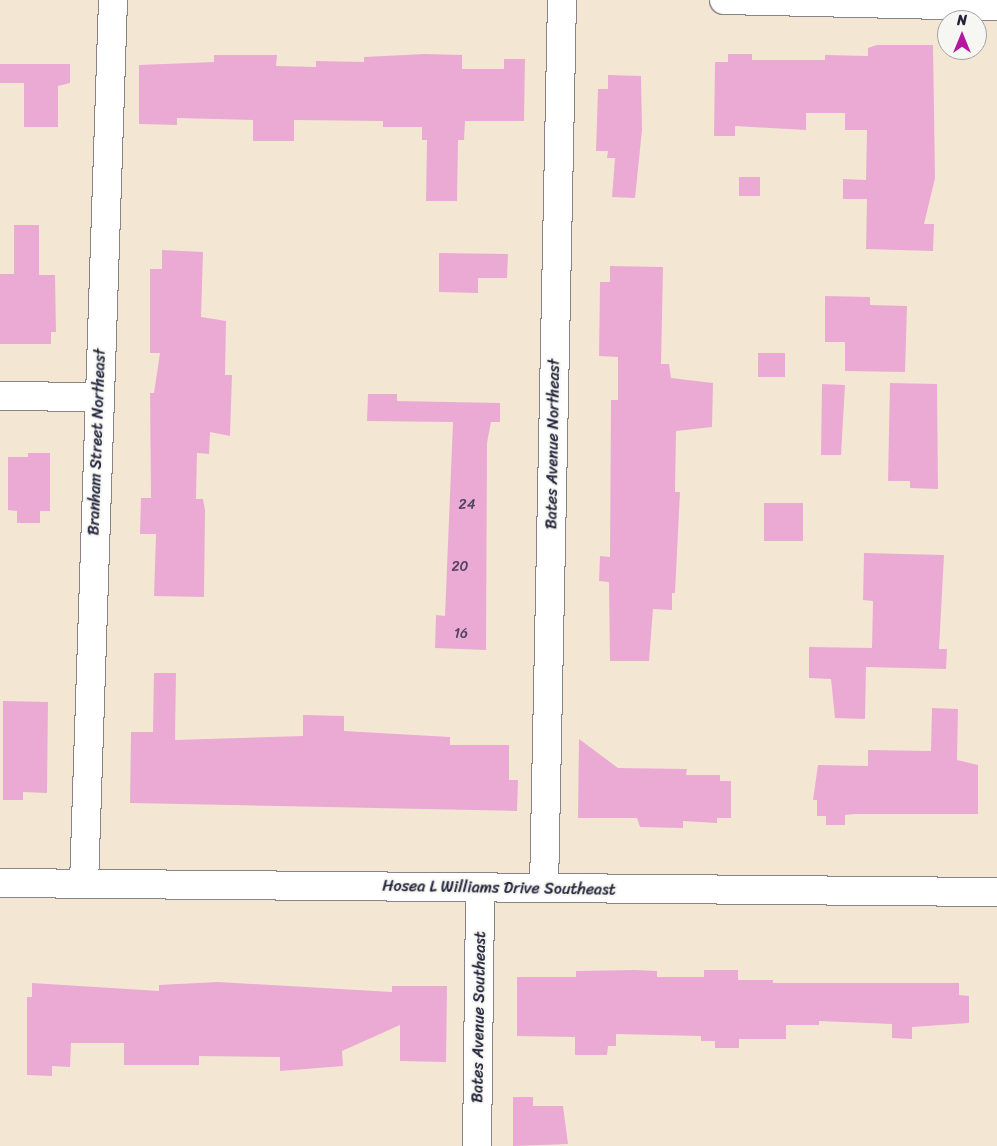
<!DOCTYPE html>
<html>
<head>
<meta charset="utf-8">
<style>
  body { margin:0 }
  #map { position:relative; width:997px; height:1146px; overflow:hidden; background:#f3e7d4; font-family:Sriracha,sans-serif }
  div>[style] { position:absolute }
  .building>* { inset:0; background:#ebaad4; transform-origin:0 0 }
  .roads { filter:drop-shadow(1px 0 #8a8488) drop-shadow(-1px 0 #8a8488) drop-shadow(0 1px #8a8488) drop-shadow(0 -1px #8a8488) }
  .minor>* { height:28px; margin:-14px; padding:0 14px; transform-origin:14px; border-radius:14px; background:#fff }
  span { translate:-50% -50%; white-space:nowrap; text-align:center; line-height:1.15; -webkit-text-stroke:4px #f6f6f2; paint-order:stroke }
  .number-label { font-size:14px; color:#544461 }
  .number-label span { -webkit-text-stroke-width:0 }
  .street-label { font-size:16px; color:#22223b }
  .north { position:absolute; left:937px; top:10px; width:50px; height:50px; box-sizing:border-box; background:#f6f6f2; border:1px solid #a1a1a9; border-radius:50%; rotate:0deg; font-size:14px; font-weight:700; line-height:20px; text-align:center; color:#22223b }
  .north::after { content:''; display:block; margin:auto; width:18px; height:22px; background:#b5179e; clip-path:polygon(50% 0,100% 100%,50% 72%,0 100%) }
</style>
</head>
<body>
<div id="map">
  <div class="building">
    <div style="clip-path:polygon(877px 45px,933px 45px,935px 178px,924px 224px,934px 224px,933px 251px,866px 249px,867px 199px,843px 199px,843px 179px,866px 180px,867px 130px,845px 130px,845px 113px,806px 113px,806px 130px,735px 126px,735px 136px,714px 136px,715px 62px,728px 62px,728px 54px,752px 54px,752px 60px,825px 60px,825px 55px,868px 56px,868px 48px)"></div>
    <div style="clip-path:polygon(425px 54px,462px 55px,462px 69px,504px 69px,504px 59px,525px 59px,524px 121px,465px 121px,464px 140px,458px 140px,457px 201px,426px 201px,427px 140px,422px 140px,422px 127px,383px 127px,383px 121px,294px 120px,294px 141px,253px 141px,253px 120px,177px 118px,177px 125px,139px 124px,139px 65px,214px 62px,214px 55px,277px 55px,276px 66px,316px 67px,316px 61px,364px 62px,364px 57px)"></div>
    <div style="clip-path:polygon(0 64px,70px 64px,70px 83px,58px 86px,58px 127px,24px 127px,24px 83px,0 83px)"></div>
    <div style="clip-path:polygon(608px 75px,641px 76px,642px 130px,635px 198px,612px 197px,615px 158px,607px 158px,608px 151px,596px 151px,598px 89px,608px 89px)"></div>
    <div style="left:739px;top:177px;width:21px;height:19px"></div>
    <div style="clip-path:polygon(14px 225px,39px 225px,39px 275px,55px 275px,56px 332px,51px 332px,51px 344px,0 344px,0 274px,14px 274px)"></div>
    <div style="clip-path:polygon(162px 250px,203px 252px,201px 317px,226px 321px,225px 375px,232px 375px,230px 436px,210px 432px,209px 454px,197px 453px,196px 499px,203px 499px,205px 510px,204px 597px,154px 596px,156px 534px,140px 534px,141px 498px,151px 498px,150px 393px,154px 393px,160px 353px,150px 353px,150px 269px,162px 269px)"></div>
    <div style="clip-path:polygon(439px 253px,508px 254px,507px 278px,478px 278px,478px 293px,439px 292px)"></div>
    <div style="clip-path:polygon(610px 266px,663px 267px,661px 364px,669px 364px,671px 378px,713px 383px,712px 427px,676px 431px,675px 492px,680px 492px,675px 593px,672px 593px,672px 610px,653px 609px,649px 661px,610px 661px,609px 582px,599px 581px,600px 556px,610px 557px,611px 400px,618px 400px,618px 357px,599px 356px,600px 282px,610px 282px)"></div>
    <div style="clip-path:polygon(825px 296px,870px 297px,870px 305px,907px 306px,905px 372px,845px 371px,845px 342px,825px 342px)"></div>
    <div style="left:758px;top:353px;width:27px;height:24px"></div>
    <div style="clip-path:polygon(890px 383px,937px 384px,938px 489px,910px 488px,910px 481px,888px 481px)"></div>
    <div style="clip-path:polygon(822px 384px,845px 385px,841px 455px,821px 455px)"></div>
    <div style="clip-path:polygon(368px 394px,397px 394px,397px 401px,500px 403px,500px 422px,491px 422px,487px 443px,486px 650px,435px 648px,436px 615px,445px 616px,453px 422px,367px 421px)"></div>
    <div style="clip-path:polygon(28px 453px,50px 453px,50px 511px,40px 511px,40px 523px,17px 523px,17px 511px,8px 510px,8px 457px,28px 457px)"></div>
    <div style="left:764px;top:503px;width:39px;height:38px"></div>
    <div style="clip-path:polygon(864px 553px,944px 555px,939px 649px,947px 649px,946px 669px,866px 667px,865px 719px,835px 718px,831px 679px,809px 678px,809px 647px,872px 648px,873px 601px,863px 600px)"></div>
    <div style="clip-path:polygon(154px 673px,176px 673px,175px 740px,303px 736px,303px 715px,344px 716px,344px 731px,450px 737px,450px 745px,509px 745px,509px 780px,518px 780px,517px 811px,130px 803px,131px 732px,153px 732px)"></div>
    <div style="clip-path:polygon(3px 701px,48px 702px,47px 793px,23px 792px,23px 800px,3px 800px)"></div>
    <div style="clip-path:polygon(932px 708px,958px 709px,957px 760px,978px 765px,978px 814px,855px 814px,845px 815px,845px 825px,826px 825px,826px 816px,817px 816px,817px 800px,813px 800px,818px 765px,868px 766px,868px 750px,931px 751px)"></div>
    <div style="clip-path:polygon(579px 739px,618px 768px,687px 769px,686px 775px,720px 775px,720px 781px,731px 781px,731px 818px,717px 818px,717px 823px,683px 821px,683px 828px,640px 827px,637px 818px,578px 818px)"></div>
    <div style="clip-path:polygon(635px 970px,657px 971px,657px 977px,704px 977px,704px 970px,738px 970px,738px 980px,773px 980px,773px 983px,959px 983px,959px 995px,969px 996px,969px 1023px,912px 1027px,912px 1039px,892px 1038px,892px 1024px,819px 1021px,819px 1025px,786px 1025px,786px 1039px,739px 1039px,739px 1048px,715px 1048px,715px 1041px,701px 1041px,701px 1036px,616px 1034px,616px 1046px,608px 1046px,607px 1055px,575px 1055px,575px 1037px,517px 1036px,517px 977px,576px 977px,576px 971px)"></div>
    <div style="clip-path:polygon(218px 982px,392px 992px,392px 986px,447px 986px,446px 1062px,400px 1061px,400px 1025px,342px 1051px,343px 1066px,280px 1071px,280px 1057px,199px 1056px,199px 1065px,124px 1065px,124px 1043px,71px 1043px,70px 1067px,52px 1066px,52px 1076px,27px 1075px,27px 997px,32px 997px,32px 983px,159px 991px,159px 985px)"></div>
    <div style="clip-path:polygon(513px 1097px,533px 1097px,533px 1106px,563px 1106px,568px 1144px,513px 1146px)"></div>
  </div>
  <div class="roads">
    <div class="minor">
      <div style="left:724px;top:0;width:273px;rotate:1.3deg"></div>
      <div style="left:0;top:396px;width:98px;rotate:0.6deg"></div>
      <div style="left:0;top:883px;width:997px;rotate:0.52deg"></div>
      <div style="left:84px;top:884px;width:884px;rotate:-88.12deg"></div>
      <div style="left:544px;top:888px;width:888px;rotate:-88.84deg"></div>
      <div style="left:477px;top:1146px;width:258px;rotate:-89.3deg"></div>
    </div>
  </div>
  <div class="number-label">
    <span style="left:467px;top:505px">24</span>
    <span style="left:460px;top:567px">20</span>
    <span style="left:461px;top:634px">16</span>
  </div>
  <div class="street-label">
    <span style="left:97px;top:442px;rotate:-88deg">Branham Street Northeast</span>
    <span style="left:553px;top:444px;rotate:-89deg">Bates Avenue Northeast</span>
    <span style="left:499px;top:888px;rotate:1deg">Hosea L Williams Drive Southeast</span>
    <span style="left:479px;top:1017px;rotate:-89deg">Bates Avenue Southeast</span>
  </div>
  <div class="north">N</div>
</div>
</body>
</html>
